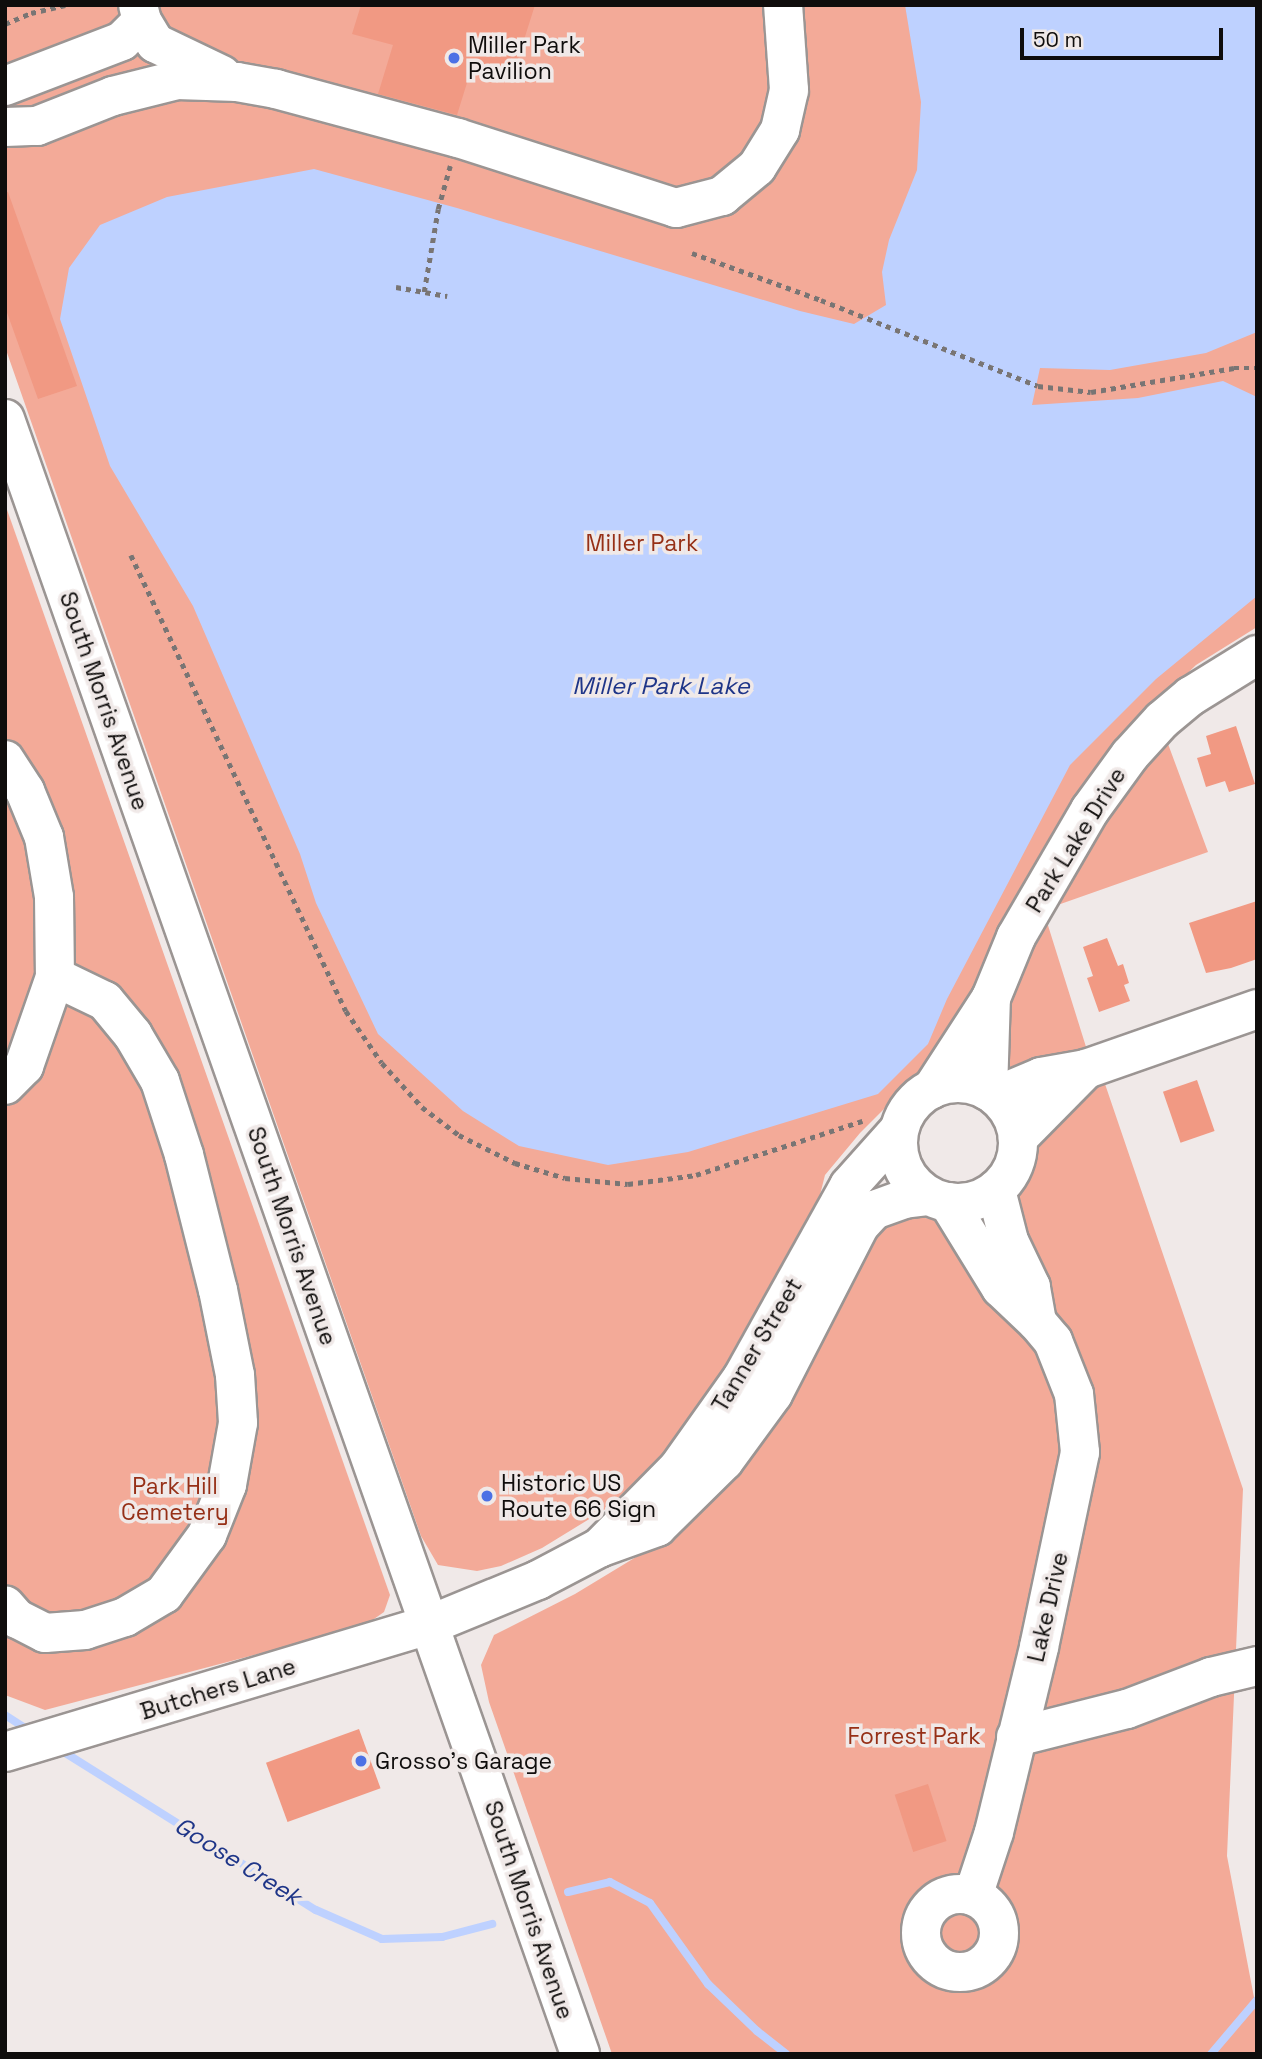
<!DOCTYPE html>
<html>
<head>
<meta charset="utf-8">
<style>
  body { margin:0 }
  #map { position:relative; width:1262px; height:2059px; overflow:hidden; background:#f0e9e8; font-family:"Space Grotesk",sans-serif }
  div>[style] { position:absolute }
  .green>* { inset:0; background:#f3aa98 }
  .water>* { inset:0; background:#bed1ff }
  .stream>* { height:8px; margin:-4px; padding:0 4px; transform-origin:4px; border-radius:4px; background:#bed1ff }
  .building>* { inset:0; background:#f19983; transform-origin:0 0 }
  .path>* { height:4.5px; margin-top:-2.25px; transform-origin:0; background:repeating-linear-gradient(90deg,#797574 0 5px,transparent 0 10px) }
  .roads { filter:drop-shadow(2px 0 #9b9593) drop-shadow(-2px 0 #9b9593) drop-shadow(0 2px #9b9593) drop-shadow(0 -2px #9b9593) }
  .minor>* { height:38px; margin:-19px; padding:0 19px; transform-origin:19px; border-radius:19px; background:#fff }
  .minor>.ring { margin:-19px; padding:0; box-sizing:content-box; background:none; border:38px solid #fff; border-radius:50% }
  .major>* { height:38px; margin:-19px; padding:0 19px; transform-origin:19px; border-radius:19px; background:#fff }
  .dots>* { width:19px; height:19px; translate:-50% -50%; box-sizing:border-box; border:4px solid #f0e9e8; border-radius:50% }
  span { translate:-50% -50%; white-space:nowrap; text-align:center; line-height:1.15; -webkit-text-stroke:7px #f0e9e8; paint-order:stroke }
  .poi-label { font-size:23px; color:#0f0d0c }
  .left { translate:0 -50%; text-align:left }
  .park-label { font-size:23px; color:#963017 }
  .street-label { font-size:23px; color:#0f0d0c }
  .water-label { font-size:24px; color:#1e3588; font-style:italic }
  .frame { position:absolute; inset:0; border:7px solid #0f0d0c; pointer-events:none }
  .scale { position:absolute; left:1020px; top:28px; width:203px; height:32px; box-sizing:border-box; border:4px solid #0f0d0c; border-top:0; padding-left:9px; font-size:21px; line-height:24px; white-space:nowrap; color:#0f0d0c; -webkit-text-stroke:5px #f0e9e8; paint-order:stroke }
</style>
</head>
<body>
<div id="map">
  <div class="green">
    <div style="clip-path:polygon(5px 5px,1257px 5px,1257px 627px,1196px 665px,1154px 706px,1208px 852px,1052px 907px,1046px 919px,1087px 1050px,1005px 1074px,933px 1060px,860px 1133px,825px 1175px,819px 1199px,743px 1353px,665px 1458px,604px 1510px,542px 1548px,501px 1566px,477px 1571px,438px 1565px,421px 1536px,5px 347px)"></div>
    <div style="clip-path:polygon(5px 504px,390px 1595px,384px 1612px,364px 1626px,45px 1710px,5px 1695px)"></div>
    <div style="clip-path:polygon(1105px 1084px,1243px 1489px,1227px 1856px,1257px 2013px,1257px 2054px,612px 2054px,489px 1702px,481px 1665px,494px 1635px,575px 1594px,641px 1554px,712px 1492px,875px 1227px,907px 1215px,937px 1220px,975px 1217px,1016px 1194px,1033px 1148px,1087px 1091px)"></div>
  </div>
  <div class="water">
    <div style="clip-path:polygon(905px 5px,1257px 5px,1257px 332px,1206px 353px,1110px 370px,1040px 368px,1032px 405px,1138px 398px,1223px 381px,1257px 397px,1257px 596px,1156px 679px,1070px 765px,947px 999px,928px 1044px,878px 1094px,688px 1152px,608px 1165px,519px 1146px,463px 1111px,378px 1034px,316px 903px,300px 854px,193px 606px,110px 466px,60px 319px,69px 268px,100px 225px,167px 197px,314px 169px,457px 208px,800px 311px,854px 324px,886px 305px,882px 272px,889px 240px,917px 170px,921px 102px)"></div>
  </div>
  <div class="stream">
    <div style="left:5px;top:1715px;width:30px;rotate:33deg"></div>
    <div style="left:59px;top:1749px;width:303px;rotate:32.1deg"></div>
    <div style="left:316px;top:1910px;width:72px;rotate:23.7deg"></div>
    <div style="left:382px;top:1939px;width:60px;rotate:-1.9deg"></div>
    <div style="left:442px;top:1937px;width:52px;rotate:-14.6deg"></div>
    <div style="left:568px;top:1892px;width:43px;rotate:-13.4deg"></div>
    <div style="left:610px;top:1882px;width:45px;rotate:27.7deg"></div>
    <div style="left:650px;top:1903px;width:100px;rotate:54.4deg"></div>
    <div style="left:708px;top:1984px;width:68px;rotate:43.8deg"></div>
    <div style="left:757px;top:2031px;width:37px;rotate:38deg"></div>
    <div style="left:1211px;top:2054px;width:71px;rotate:-49.6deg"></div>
  </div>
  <div class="building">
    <div style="clip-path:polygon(361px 5px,535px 5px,511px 81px,471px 70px,457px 115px,378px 94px,393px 45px,352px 34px)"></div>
    <div style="clip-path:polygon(8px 192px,77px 386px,38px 399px,5px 307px,5px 193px)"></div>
    <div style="clip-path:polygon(1236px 726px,1255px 784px,1229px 792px,1225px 781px,1206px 787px,1197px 758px,1211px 754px,1206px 736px)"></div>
    <div style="clip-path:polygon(1257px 901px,1257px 959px,1231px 968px,1206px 973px,1189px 923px)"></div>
    <div style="clip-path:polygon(1107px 938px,1118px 966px,1123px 964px,1129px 983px,1124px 985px,1130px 1001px,1099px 1012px,1087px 978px,1093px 976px,1083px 947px)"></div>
    <div style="left:1197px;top:1080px;width:54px;height:36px;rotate:71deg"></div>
    <div style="left:359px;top:1729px;width:63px;height:99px;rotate:70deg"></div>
    <div style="left:928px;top:1784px;width:60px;height:35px;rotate:72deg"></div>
  </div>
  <div class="path">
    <div style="left:5px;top:24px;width:28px;rotate:-23deg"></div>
    <div style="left:31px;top:13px;width:35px;rotate:-13deg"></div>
    <div style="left:692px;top:253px;width:137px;rotate:20deg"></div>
    <div style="left:821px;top:300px;width:233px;rotate:21.6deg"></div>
    <div style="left:1038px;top:386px;width:53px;rotate:6.5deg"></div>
    <div style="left:1091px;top:392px;width:145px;rotate:-9.5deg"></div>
    <div style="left:1234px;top:368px;width:23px"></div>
    <div style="left:396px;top:287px;width:52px;rotate:10deg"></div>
    <div style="left:424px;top:292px;width:84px;rotate:-80.4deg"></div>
    <div style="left:438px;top:209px;width:45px;rotate:-74.4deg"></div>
    <div style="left:131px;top:555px;width:504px;rotate:64.76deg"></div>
    <div style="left:346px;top:1011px;width:63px;rotate:55.3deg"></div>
    <div style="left:382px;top:1063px;width:59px;rotate:47.7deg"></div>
    <div style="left:422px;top:1107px;width:46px;rotate:37.1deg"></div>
    <div style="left:459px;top:1135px;width:63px;rotate:26.6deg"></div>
    <div style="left:515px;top:1163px;width:52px;rotate:16.7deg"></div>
    <div style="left:565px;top:1178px;width:63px;rotate:5.4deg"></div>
    <div style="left:628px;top:1184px;width:69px;rotate:-7.5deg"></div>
    <div style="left:696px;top:1175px;width:175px;rotate:-18deg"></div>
  </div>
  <div class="roads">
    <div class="minor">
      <div style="left:142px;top:21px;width:26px;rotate:59deg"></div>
      <div style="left:155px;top:43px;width:74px;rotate:25.5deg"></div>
      <div style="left:5px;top:86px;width:125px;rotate:-21deg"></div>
      <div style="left:122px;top:41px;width:28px;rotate:-45deg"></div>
      <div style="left:142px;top:21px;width:16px;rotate:-104deg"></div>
      <div style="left:5px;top:127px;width:32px;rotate:-2deg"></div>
      <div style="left:37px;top:126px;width:82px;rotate:-21.5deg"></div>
      <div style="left:113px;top:96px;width:66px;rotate:-14deg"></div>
      <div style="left:177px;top:80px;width:60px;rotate:1.9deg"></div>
      <div style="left:237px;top:82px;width:40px;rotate:10deg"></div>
      <div style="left:276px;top:89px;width:188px;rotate:15.1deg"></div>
      <div style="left:458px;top:138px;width:229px;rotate:17.8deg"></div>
      <div style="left:676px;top:208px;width:48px;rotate:-14.6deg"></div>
      <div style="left:722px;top:196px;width:45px;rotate:-39.6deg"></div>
      <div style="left:757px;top:167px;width:44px;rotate:-58.1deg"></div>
      <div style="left:780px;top:130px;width:41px;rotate:-77.3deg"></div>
      <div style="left:789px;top:90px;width:85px;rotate:-94deg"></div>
      <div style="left:5px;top:760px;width:37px;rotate:57deg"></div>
      <div style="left:25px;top:791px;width:50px;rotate:67.6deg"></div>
      <div style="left:44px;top:837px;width:61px;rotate:80.5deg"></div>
      <div style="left:54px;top:897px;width:80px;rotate:89.3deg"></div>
      <div style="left:55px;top:977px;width:55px;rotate:25.6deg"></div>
      <div style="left:105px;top:1001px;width:44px;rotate:50.5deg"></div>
      <div style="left:133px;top:1035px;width:53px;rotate:59.6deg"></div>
      <div style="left:160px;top:1081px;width:78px;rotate:72deg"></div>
      <div style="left:184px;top:1155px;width:139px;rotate:75.9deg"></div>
      <div style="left:218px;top:1290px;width:87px;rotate:78.7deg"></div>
      <div style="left:235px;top:1375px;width:48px;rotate:86.4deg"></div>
      <div style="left:238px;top:1423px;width:63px;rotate:100.1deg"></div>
      <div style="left:227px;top:1485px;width:54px;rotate:111.8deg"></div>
      <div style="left:207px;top:1535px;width:73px;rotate:126.1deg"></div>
      <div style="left:164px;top:1594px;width:45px;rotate:149.5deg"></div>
      <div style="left:125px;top:1617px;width:42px;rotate:162deg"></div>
      <div style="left:85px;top:1630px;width:40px;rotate:175.7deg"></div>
      <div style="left:45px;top:1633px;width:31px;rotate:-153deg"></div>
      <div style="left:17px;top:1619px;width:18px;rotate:-131deg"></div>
      <div class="ring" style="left:898px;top:1083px;width:82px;height:82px"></div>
      <div style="left:5px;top:1085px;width:27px;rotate:-45deg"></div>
      <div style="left:24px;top:1066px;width:94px;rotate:-70.8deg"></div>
      <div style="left:932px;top:1089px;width:108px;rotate:-57deg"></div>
      <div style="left:991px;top:998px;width:66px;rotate:-67.7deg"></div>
      <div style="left:1016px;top:937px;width:147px;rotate:-59.8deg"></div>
      <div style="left:1090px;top:810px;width:68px;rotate:-54deg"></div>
      <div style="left:1130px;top:755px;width:47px;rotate:-47.6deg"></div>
      <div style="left:1162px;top:720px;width:38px;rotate:-40deg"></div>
      <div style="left:1191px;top:696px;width:78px;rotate:-31.8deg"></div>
      <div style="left:988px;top:1091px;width:93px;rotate:-88.2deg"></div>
      <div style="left:996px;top:1096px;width:49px;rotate:-22.9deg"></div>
      <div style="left:1041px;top:1077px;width:46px;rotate:-10.1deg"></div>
      <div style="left:1086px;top:1069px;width:181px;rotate:-19.3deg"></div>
      <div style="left:899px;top:1130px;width:75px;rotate:131.8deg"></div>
      <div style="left:849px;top:1186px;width:220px;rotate:119.1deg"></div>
      <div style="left:742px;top:1378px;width:110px;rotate:125.4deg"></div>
      <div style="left:678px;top:1468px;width:112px;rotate:134.6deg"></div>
      <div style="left:599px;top:1548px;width:62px;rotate:-19.9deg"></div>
      <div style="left:657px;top:1527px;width:94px;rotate:-44.6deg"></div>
      <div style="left:724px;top:1461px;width:83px;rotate:-53.8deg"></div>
      <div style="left:773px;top:1394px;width:190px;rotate:-62.8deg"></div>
      <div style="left:860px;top:1225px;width:21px;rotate:-47deg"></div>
      <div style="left:874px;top:1210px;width:32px;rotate:-20deg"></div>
      <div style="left:904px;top:1199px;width:25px;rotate:-7deg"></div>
      <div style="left:1018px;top:1138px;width:97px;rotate:-45.4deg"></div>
      <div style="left:948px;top:1202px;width:101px;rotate:58.4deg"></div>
      <div style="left:1001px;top:1288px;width:50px;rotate:43.4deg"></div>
      <div style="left:1037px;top:1322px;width:36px;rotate:-100deg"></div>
      <div style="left:1031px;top:1287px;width:51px;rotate:-115.6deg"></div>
      <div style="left:1009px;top:1241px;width:53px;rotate:-104.3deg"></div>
      <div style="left:1016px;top:1737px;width:114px;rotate:-14.2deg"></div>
      <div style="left:1127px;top:1709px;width:90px;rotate:-20.9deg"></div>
      <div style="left:1211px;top:1677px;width:47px;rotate:-13.4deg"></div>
      <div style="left:5px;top:1752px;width:443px;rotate:-16.7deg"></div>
      <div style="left:429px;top:1625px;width:118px;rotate:-22.4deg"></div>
      <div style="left:538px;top:1580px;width:69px;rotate:-27.7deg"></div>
      <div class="ring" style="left:921px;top:1894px;width:40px;height:40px"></div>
      <div style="left:973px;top:1896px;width:67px;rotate:-71.8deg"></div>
      <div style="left:994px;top:1832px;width:190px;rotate:-76.3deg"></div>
      <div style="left:1039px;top:1647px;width:199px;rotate:-78.1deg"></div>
      <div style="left:1080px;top:1452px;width:58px;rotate:-95.9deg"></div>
      <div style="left:1074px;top:1394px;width:57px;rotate:-111.6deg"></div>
      <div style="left:1053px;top:1341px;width:25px;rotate:-130deg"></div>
    </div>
    <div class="major">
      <div style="left:5px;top:419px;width:1733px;rotate:70.62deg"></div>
    </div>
  </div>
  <div class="dots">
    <div style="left:454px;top:58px;background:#4c71e5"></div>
    <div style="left:487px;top:1496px;background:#4c71e5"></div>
    <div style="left:361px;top:1761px;background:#4c71e5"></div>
  </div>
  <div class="poi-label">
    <span class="left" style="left:468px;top:58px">Miller Park<br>Pavilion</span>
    <span class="left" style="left:501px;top:1496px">Historic US<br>Route 66 Sign</span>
    <span class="left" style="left:375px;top:1761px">Grosso's Garage</span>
  </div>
  <div class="park-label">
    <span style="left:642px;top:543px">Miller Park</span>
    <span style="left:175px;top:1499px">Park Hill<br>Cemetery</span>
    <span style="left:914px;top:1736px">Forrest Park</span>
  </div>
  <div class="street-label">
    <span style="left:104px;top:701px;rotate:71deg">South Morris Avenue</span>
    <span style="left:1076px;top:840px;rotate:-58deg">Park Lake Drive</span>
    <span style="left:292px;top:1236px;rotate:71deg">South Morris Avenue</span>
    <span style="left:757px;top:1345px;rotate:-59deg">Tanner Street</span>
    <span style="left:1048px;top:1607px;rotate:-77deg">Lake Drive</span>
    <span style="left:218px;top:1689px;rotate:-17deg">Butchers Lane</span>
    <span style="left:529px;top:1910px;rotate:71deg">South Morris Avenue</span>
  </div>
  <div class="water-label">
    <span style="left:661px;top:686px">Miller Park Lake</span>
    <span style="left:238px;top:1861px;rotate:32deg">Goose Creek</span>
  </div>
  <div class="frame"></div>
  <div class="scale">50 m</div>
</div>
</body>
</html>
